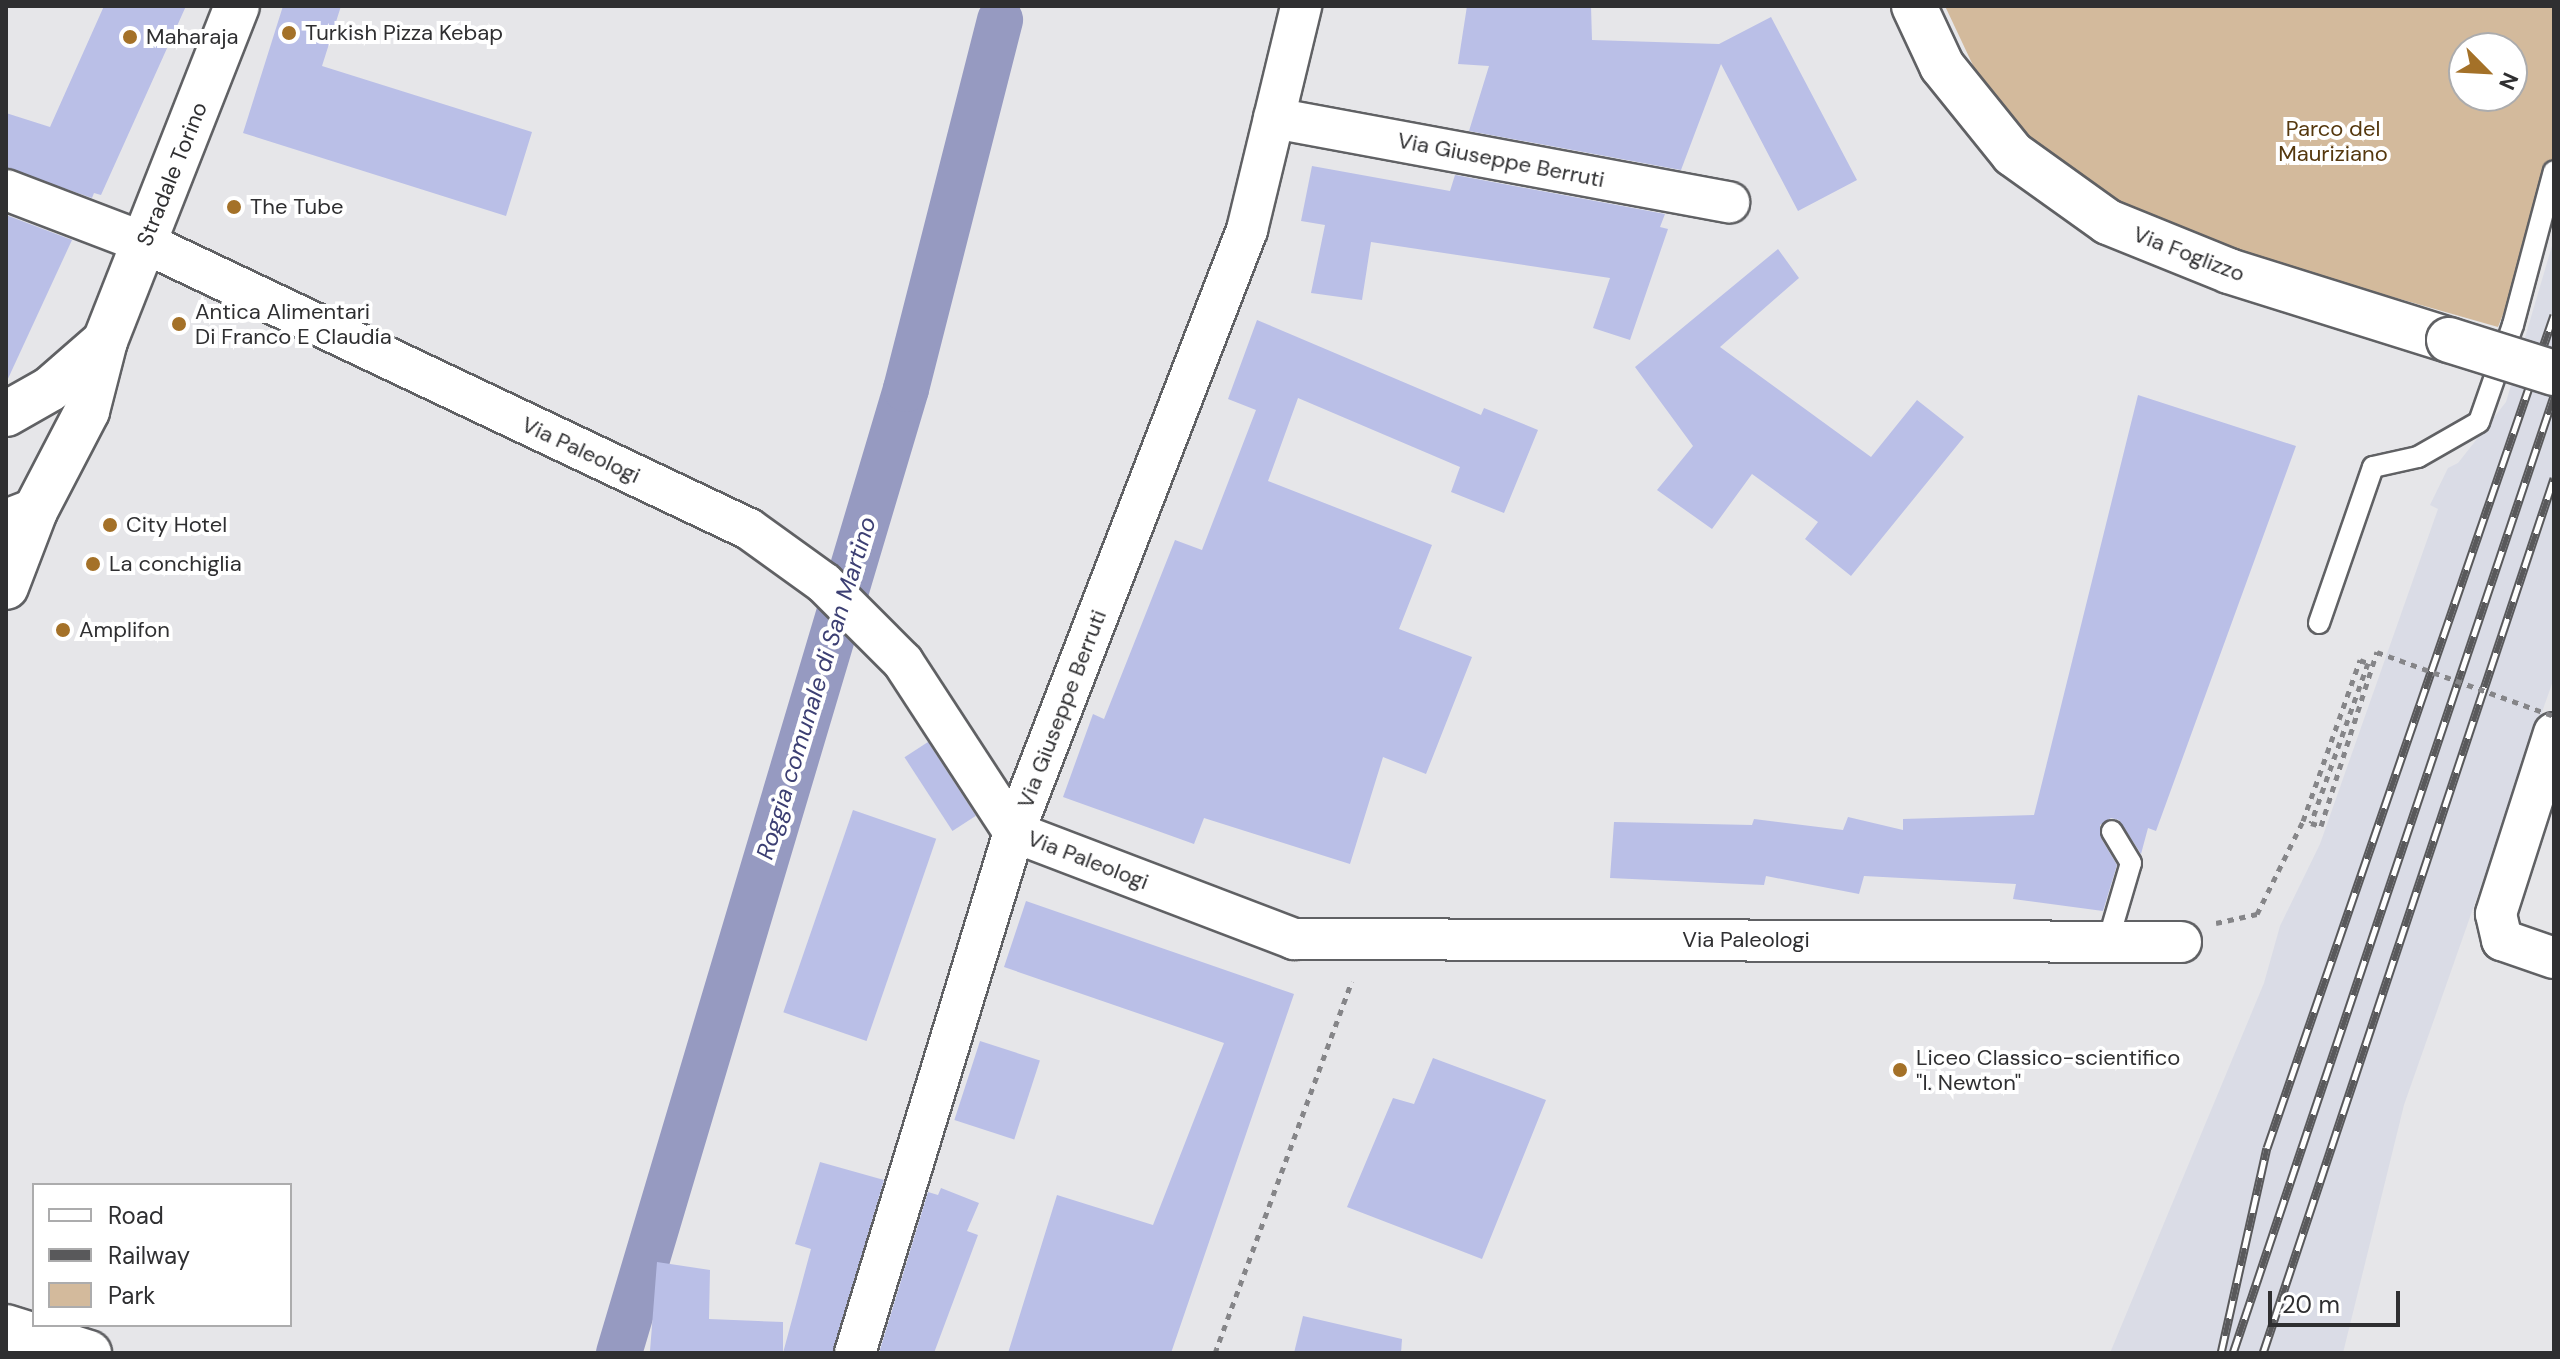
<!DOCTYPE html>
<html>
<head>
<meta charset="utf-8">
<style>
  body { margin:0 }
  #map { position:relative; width:2560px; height:1359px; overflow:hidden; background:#e6e6e9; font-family:"DM Sans",sans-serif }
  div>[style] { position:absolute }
  .built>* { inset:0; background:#dadce6 }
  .green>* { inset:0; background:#d3ba9c }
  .canal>* { height:46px; margin:-23px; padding:0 23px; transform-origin:23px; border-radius:23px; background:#969ac1 }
  .building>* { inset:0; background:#babfe7; transform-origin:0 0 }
  .path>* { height:5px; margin-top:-2.5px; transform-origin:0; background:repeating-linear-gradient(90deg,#858588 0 6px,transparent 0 12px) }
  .roads { filter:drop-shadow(2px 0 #606164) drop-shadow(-2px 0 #606164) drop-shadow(0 2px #606164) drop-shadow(0 -2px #606164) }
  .service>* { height:20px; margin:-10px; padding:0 10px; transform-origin:10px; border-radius:10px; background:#fff }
  .minor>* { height:40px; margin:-20px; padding:0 20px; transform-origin:20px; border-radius:20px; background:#fff }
  .tertiary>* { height:44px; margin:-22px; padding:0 22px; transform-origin:22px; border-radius:22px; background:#fff }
  .secondary>* { height:44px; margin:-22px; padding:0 22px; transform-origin:22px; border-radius:22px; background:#fff }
  .rail>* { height:9px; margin-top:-4.5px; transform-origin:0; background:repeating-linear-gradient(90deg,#fff 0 18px,#59595b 0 36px); box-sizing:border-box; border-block:2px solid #59595b }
  .path-bridge>* { height:5px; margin-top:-2.5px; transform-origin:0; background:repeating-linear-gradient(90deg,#858588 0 6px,transparent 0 12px) }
  .bridges { filter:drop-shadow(2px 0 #606164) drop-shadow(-2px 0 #606164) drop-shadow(0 2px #606164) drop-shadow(0 -2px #606164) }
  .secondary-bridge>* { height:44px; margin:-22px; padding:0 22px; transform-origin:22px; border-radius:22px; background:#fff }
  .dots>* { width:22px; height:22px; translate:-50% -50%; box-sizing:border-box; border:4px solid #fff; border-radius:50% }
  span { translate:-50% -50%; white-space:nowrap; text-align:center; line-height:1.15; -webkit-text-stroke:8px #fff; paint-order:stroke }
  .poi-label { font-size:22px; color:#2f2f31 }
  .left { translate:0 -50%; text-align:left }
  .park-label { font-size:22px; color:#55380e }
  .street-label { font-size:22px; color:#2f2f31 }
  .water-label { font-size:24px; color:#3c3f73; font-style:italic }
  .frame { position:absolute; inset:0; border:8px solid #2f2f31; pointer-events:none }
  .legend { position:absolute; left:32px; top:1183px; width:260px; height:144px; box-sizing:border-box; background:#fff; border:2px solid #acacad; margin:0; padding:10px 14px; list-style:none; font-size:24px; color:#2f2f31 }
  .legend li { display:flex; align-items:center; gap:16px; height:40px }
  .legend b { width:40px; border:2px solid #acacad }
  .north { position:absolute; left:2448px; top:32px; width:80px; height:80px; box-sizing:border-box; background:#fff; border:2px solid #acacad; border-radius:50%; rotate:114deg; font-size:22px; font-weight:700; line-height:32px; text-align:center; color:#2f2f31 }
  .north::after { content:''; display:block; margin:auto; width:28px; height:36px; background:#a47128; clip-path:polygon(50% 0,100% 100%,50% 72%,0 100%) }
  .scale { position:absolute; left:2268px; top:1291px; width:132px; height:36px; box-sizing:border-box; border:4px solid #2f2f31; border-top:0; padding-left:10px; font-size:24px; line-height:28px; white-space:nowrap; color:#2f2f31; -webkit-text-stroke:6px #fff; paint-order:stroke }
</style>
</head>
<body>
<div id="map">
  <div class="built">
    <div style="clip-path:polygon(2554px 239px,2554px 678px,2404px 1105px,2343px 1353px,2110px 1353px,2264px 983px,2280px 926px,2320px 844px,2438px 509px,2430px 505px,2448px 468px,2458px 463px,2506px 402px)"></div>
  </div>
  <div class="green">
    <div style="clip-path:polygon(evenodd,1945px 6px,2554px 6px,2554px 184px,2498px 327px,2155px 229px,1995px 112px,1945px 6px,2464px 48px,2512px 48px,2512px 96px,2464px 96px,2464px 48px)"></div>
  </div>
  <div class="canal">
    <div style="left:619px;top:1353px;width:1006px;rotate:-73.42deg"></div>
    <div style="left:906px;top:389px;width:381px;rotate:-75.7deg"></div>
  </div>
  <div class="building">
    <div style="clip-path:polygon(104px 6px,186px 6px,101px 195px,94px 193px,92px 198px,6px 168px,6px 113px,50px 127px)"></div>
    <div style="clip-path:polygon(283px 6px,341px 6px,322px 66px,532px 132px,506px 216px,243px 133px)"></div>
    <div style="clip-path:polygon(1467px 6px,1591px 6px,1592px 40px,1719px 44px,1771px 17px,1857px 180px,1798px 211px,1721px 64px,1681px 170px,1469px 131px,1489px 66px,1458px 64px)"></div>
    <div style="clip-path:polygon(1312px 166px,1450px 191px,1455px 175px,1665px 214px,1660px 227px,1668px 229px,1630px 340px,1593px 328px,1610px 278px,1371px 242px,1362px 300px,1311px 293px,1325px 225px,1301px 221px)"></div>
    <div style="clip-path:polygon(6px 215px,72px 240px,6px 383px)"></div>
    <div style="clip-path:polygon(1778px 249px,1799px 278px,1720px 347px,1871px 457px,1917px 400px,1964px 437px,1851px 576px,1805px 539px,1818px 522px,1752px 474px,1712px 529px,1657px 490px,1693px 446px,1635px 367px)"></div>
    <div style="clip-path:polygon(1257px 320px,1481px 415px,1484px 408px,1538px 430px,1504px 513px,1451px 492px,1460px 467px,1298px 398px,1268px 481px,1432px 545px,1399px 629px,1472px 657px,1426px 774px,1383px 757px,1350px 864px,1204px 818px,1194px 844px,1063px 797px,1093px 714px,1104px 719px,1175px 540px,1202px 550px,1256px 410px,1228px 399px)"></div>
    <div style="clip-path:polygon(2138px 395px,2296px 446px,2156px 831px,2148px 828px,2141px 854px,2119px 820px,2111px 818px,2100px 825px,2101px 838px,2117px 865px,2103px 911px,2013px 899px,2016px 884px,1864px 876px,1859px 894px,1766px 876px,1764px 885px,1610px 878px,1614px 822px,1752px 825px,1754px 819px,1843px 830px,1848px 817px,1903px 830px,1903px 819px,2034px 815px)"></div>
    <div style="left:928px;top:742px;width:88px;height:28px;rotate:57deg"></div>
    <div style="left:853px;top:810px;width:88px;height:214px;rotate:19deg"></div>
    <div style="clip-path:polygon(1026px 901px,1294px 994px,1171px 1353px,1008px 1353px,1057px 1195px,1153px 1225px,1224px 1043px,1004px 967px)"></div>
    <div style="left:980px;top:1041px;width:63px;height:83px;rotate:18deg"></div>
    <div style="clip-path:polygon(1433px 1058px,1546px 1100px,1482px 1259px,1347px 1207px,1393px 1098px,1414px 1104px)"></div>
    <div style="clip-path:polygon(820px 1162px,884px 1180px,833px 1353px,783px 1353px,811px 1249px,795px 1244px)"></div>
    <div style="clip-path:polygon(941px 1188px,979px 1203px,967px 1231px,978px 1235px,934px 1353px,879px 1353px,928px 1192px,938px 1195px)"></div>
    <div style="clip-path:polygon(657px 1262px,710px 1270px,709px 1319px,783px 1322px,783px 1353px,650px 1351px)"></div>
    <div style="clip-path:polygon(1303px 1316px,1402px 1339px,1401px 1353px,1294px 1353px)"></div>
  </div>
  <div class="path">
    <div style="left:2216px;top:923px;width:42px;rotate:-12.4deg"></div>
    <div style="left:2257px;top:914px;width:104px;rotate:-63.7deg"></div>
    <div style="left:2303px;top:821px;width:171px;rotate:-70.5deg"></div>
    <div style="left:2360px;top:660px;width:9px;rotate:21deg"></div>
    <div style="left:2368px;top:663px;width:170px;rotate:109.6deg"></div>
    <div style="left:2311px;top:823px;width:10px;rotate:17deg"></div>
    <div style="left:2321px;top:826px;width:183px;rotate:-72.2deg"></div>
    <div style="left:1215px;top:1353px;width:396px;rotate:-69.8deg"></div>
  </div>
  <div class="roads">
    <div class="service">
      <div style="left:2319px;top:623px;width:165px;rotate:-70.9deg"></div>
      <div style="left:2373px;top:467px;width:46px;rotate:-12.5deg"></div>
      <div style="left:2418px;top:457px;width:70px;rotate:-29.8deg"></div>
      <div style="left:2479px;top:422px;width:103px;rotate:-70.7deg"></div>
      <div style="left:2513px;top:325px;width:159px;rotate:-75.1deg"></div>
      <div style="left:2108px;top:941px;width:81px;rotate:-73.6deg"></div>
      <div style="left:2131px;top:863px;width:37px;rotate:-121deg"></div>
    </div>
    <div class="minor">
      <div style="left:1274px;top:118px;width:463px;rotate:10.5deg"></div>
      <div style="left:6px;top:190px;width:149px;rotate:20.9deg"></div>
      <div style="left:145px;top:243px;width:668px;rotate:25.34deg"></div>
      <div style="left:749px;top:529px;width:92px;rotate:35.8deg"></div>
      <div style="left:824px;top:583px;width:112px;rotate:45deg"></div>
      <div style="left:903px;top:662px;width:203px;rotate:56.9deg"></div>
      <div style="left:1014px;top:832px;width:300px;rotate:20.9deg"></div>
      <div style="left:1294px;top:939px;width:887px;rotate:0.19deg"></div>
      <div style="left:2554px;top:733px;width:190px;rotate:107.8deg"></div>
      <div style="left:2496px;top:914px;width:27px;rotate:77deg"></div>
      <div style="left:2502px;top:940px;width:55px;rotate:19.1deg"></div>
      <div style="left:855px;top:1353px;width:545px;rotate:-73.03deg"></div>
      <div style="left:1014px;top:832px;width:646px;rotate:-68.84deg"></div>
      <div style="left:1247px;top:230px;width:230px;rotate:-76.4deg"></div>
    </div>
    <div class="tertiary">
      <div style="left:6px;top:587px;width:81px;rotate:-69.1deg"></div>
      <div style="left:6px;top:1327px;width:87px;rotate:17.4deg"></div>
    </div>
    <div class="secondary">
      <div style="left:1914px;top:6px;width:66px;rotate:65deg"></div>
      <div style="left:1942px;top:66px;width:113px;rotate:51.1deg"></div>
      <div style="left:2013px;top:154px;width:117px;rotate:35.6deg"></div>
      <div style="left:2108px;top:222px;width:131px;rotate:22deg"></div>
      <div style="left:2229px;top:271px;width:231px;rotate:17.4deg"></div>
      <div style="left:6px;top:414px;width:51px;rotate:-29.6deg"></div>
      <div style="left:50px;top:389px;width:73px;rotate:-41.1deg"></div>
      <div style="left:6px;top:522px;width:31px;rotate:-21deg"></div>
      <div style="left:35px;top:511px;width:113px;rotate:-62.5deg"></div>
      <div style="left:87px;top:411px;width:72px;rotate:-75.6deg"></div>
      <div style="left:105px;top:341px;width:360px;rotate:-68.5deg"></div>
    </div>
  </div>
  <div class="rail">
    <div style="left:2221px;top:1353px;width:210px;rotate:-77.4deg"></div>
    <div style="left:2267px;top:1148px;width:881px;rotate:-70.99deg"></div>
    <div style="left:2233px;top:1353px;width:1009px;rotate:-71.46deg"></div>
    <div style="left:2263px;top:1353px;width:922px;rotate:-71.6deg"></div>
  </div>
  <div class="path-bridge">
    <div style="left:2377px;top:652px;width:188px;rotate:19.9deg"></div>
  </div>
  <div class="bridges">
    <div class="secondary-bridge">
      <div style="left:2449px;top:340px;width:110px;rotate:17.4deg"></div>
    </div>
  </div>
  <div class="dots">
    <div style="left:289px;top:33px;background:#a47128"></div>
    <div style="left:130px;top:37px;background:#a47128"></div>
    <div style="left:234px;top:207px;background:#a47128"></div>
    <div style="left:179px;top:324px;background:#a47128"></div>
    <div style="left:110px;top:525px;background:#a47128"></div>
    <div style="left:93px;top:564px;background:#a47128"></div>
    <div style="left:63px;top:630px;background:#a47128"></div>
    <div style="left:1900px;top:1070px;background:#a47128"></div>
  </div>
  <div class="poi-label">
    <span class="left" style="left:305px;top:33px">Turkish Pizza Kebap</span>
    <span class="left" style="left:146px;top:37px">Maharaja</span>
    <span class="left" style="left:250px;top:207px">The Tube</span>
    <span class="left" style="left:195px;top:324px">Antica Alimentari<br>Di Franco E Claudia</span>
    <span class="left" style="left:126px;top:525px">City Hotel</span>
    <span class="left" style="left:109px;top:564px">La conchiglia</span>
    <span class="left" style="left:79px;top:630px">Amplifon</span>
    <span class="left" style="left:1916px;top:1070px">Liceo Classico-scientifico<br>"I. Newton"</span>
  </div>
  <div class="park-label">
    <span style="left:2333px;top:141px">Parco del<br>Mauriziano</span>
  </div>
  <div class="street-label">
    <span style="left:1501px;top:160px;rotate:11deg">Via Giuseppe Berruti</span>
    <span style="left:172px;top:174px;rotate:-68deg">Stradale Torino</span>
    <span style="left:2189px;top:254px;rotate:21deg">Via Foglizzo</span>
    <span style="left:581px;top:450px;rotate:25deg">Via Paleologi</span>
    <span style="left:1062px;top:709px;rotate:-69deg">Via Giuseppe Berruti</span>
    <span style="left:1088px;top:860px;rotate:21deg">Via Paleologi</span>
    <span style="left:1746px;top:940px">Via Paleologi</span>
  </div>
  <div class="water-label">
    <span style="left:816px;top:688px;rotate:-73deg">Roggia comunale di San Martino</span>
  </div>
  <div class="frame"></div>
  <ul class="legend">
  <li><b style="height:10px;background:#fff"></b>Road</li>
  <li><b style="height:10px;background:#59595b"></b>Railway</li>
  <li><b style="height:22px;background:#d3ba9c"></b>Park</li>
  </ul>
  <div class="north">N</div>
  <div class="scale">20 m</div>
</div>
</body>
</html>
